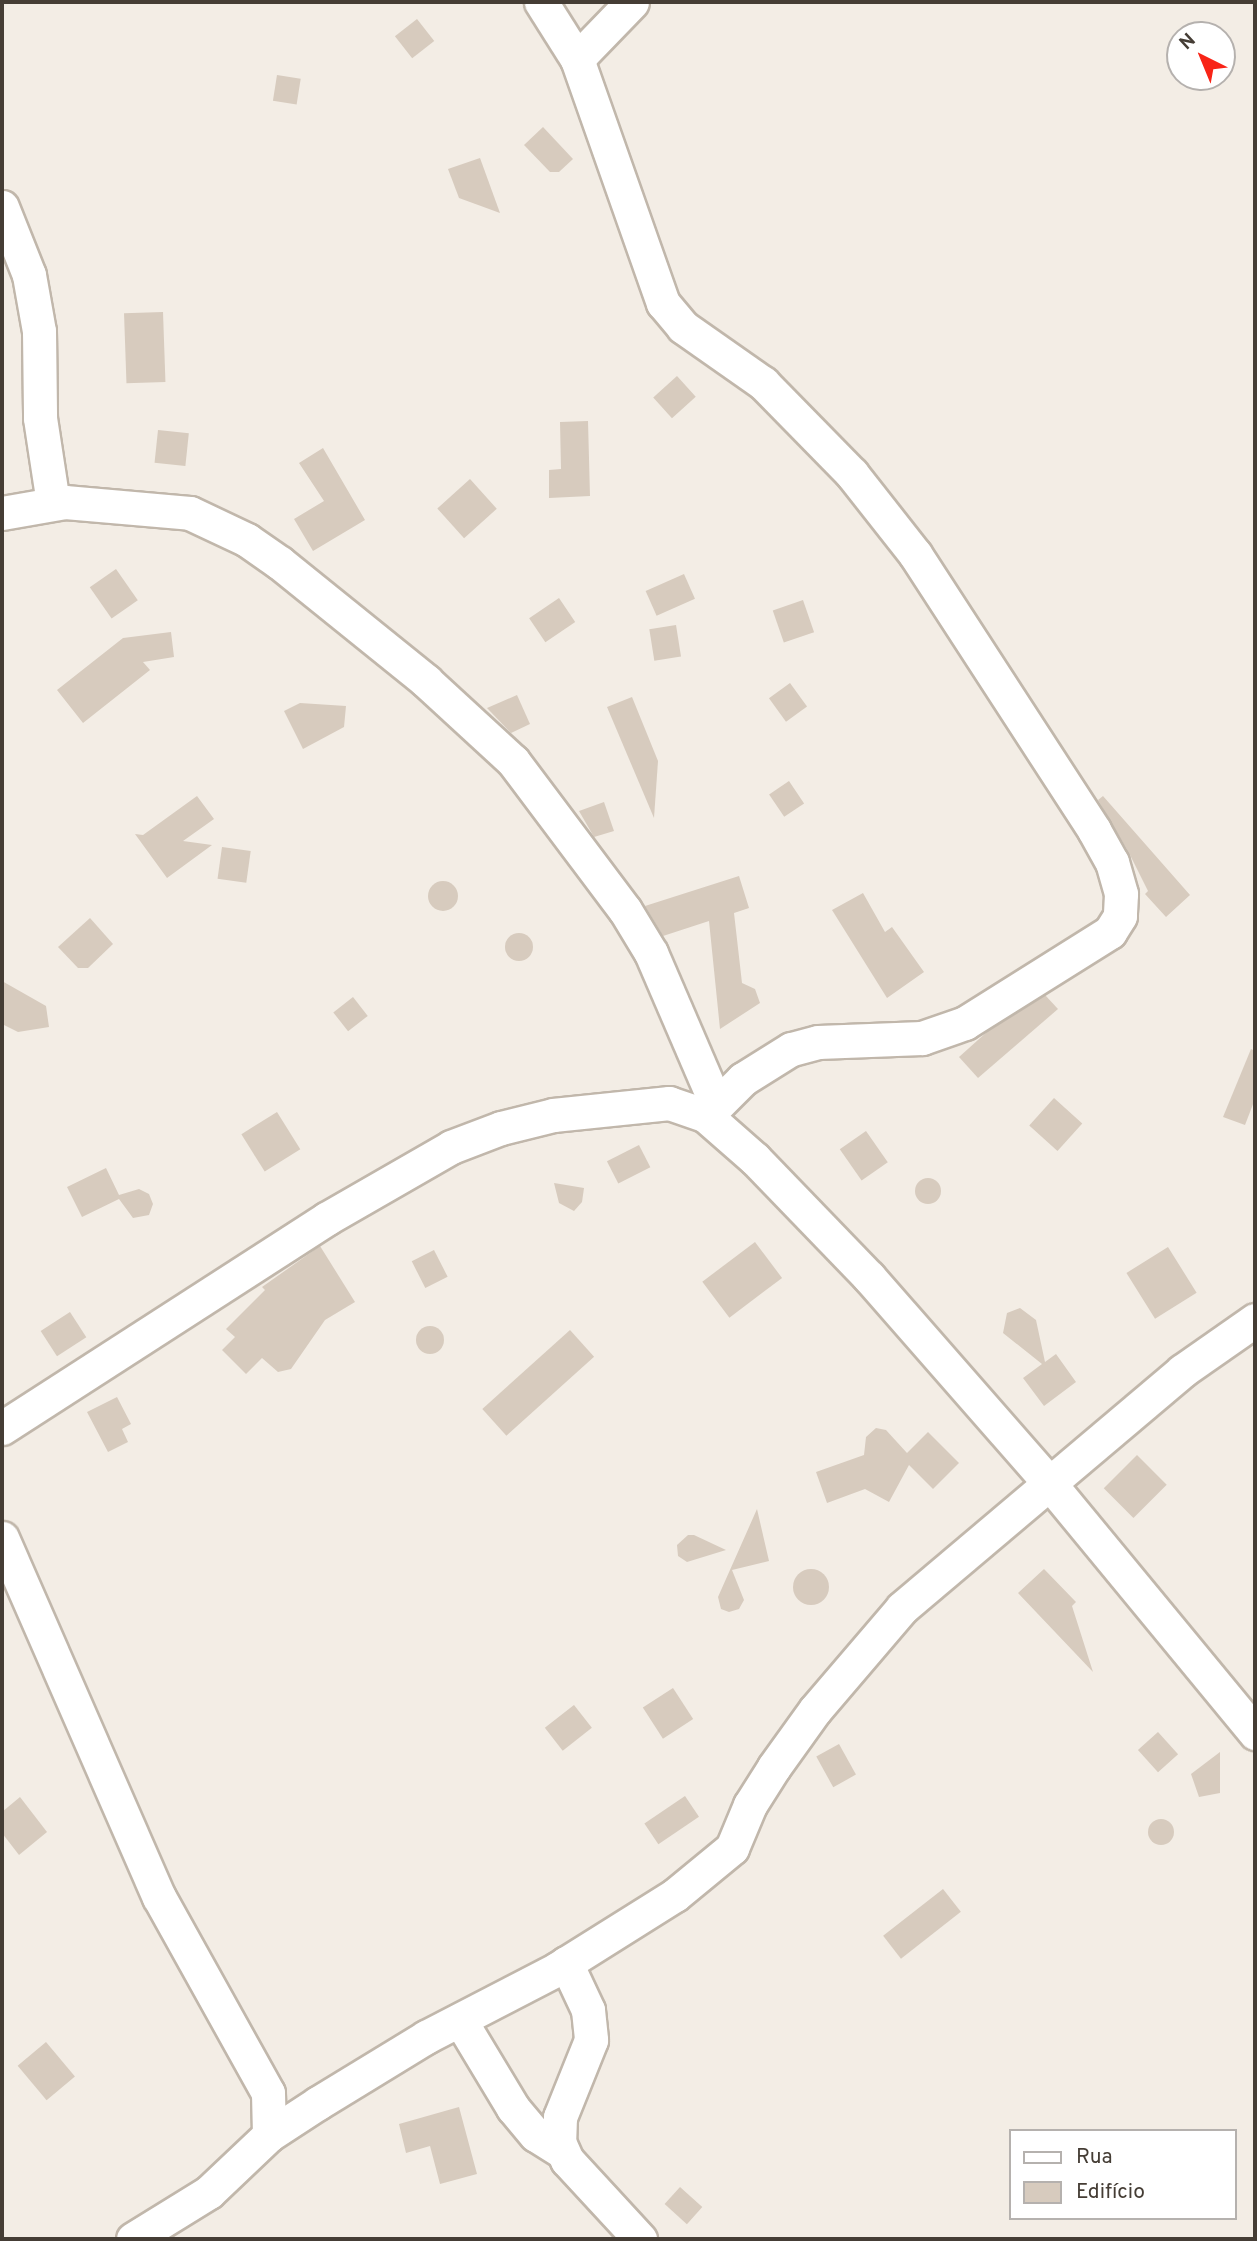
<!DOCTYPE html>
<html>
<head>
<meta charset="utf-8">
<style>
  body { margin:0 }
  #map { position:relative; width:1257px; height:2241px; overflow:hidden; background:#f3ede5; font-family:Overpass,sans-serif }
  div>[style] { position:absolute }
  .building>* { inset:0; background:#d7cbbe; transform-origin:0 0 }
  .round { border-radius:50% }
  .roads { filter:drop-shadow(2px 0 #c1b7ab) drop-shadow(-2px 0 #c1b7ab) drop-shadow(0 2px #c1b7ab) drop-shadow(0 -2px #c1b7ab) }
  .minor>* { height:33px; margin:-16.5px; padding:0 16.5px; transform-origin:16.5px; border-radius:16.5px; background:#fff }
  span { translate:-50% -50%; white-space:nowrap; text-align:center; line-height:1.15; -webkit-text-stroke:6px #fff; paint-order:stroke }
  .frame { position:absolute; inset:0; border:4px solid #453d35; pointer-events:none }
  .legend { position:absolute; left:1009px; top:2129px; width:228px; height:91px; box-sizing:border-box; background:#fff; border:2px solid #b5b1ae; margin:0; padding:9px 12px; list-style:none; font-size:21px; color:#453d35 }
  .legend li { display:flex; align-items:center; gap:14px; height:35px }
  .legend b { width:35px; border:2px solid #b5b1ae }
  .north { position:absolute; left:1166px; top:21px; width:70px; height:70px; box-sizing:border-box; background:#fff; border:2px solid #b5b1ae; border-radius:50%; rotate:317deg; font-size:19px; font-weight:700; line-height:28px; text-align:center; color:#453d35 }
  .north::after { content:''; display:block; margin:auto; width:24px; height:32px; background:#f82417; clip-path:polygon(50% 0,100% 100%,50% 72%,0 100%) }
</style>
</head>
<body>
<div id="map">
  <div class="building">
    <div style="left:417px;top:19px;width:28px;height:28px;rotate:52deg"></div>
    <div style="left:277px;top:75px;width:24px;height:26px;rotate:9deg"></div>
    <div style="clip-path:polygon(543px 127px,573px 159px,559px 172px,550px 172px,524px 145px)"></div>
    <div style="clip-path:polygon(480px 158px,500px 213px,459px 198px,448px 169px)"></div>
    <div style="left:163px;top:312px;width:70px;height:39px;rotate:88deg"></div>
    <div style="left:677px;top:376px;width:28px;height:32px;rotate:48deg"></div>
    <div style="clip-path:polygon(588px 421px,590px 496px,549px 498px,549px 470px,561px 469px,560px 422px)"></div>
    <div style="left:158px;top:430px;width:31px;height:33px;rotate:6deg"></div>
    <div style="clip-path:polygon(323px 448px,365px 520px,313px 551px,294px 519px,324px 501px,299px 463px)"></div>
    <div style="left:470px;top:479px;width:40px;height:44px;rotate:48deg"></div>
    <div style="left:116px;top:569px;width:38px;height:32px;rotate:55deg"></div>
    <div style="left:684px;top:574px;width:27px;height:42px;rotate:66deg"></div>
    <div style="left:559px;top:598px;width:29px;height:36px;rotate:56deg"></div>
    <div style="left:803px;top:600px;width:34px;height:32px;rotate:71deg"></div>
    <div style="left:676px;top:625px;width:32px;height:27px;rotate:81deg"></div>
    <div style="clip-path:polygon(171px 632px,174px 657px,143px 662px,150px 670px,83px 723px,57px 690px,123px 638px)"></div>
    <div style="left:790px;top:683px;width:29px;height:26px;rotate:54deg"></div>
    <div style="clip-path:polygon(517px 695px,530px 724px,511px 733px,487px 708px)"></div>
    <div style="clip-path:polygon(632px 697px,658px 761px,654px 818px,607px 707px)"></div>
    <div style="clip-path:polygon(300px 703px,346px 706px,344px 727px,303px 749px,284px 711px)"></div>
    <div style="left:789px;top:781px;width:27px;height:24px;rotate:56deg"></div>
    <div style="clip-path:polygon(197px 796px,214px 819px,183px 841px,212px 845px,167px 878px,135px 834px,143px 835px)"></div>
    <div style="clip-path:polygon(1103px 796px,1190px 895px,1166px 917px,1145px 894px,1148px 891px,1129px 853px,1098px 800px)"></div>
    <div style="clip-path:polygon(604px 802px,614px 831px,594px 837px,579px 811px)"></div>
    <div style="left:222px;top:847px;width:29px;height:32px;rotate:8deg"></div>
    <div style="clip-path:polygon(739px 876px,749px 908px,734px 913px,742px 983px,755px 989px,760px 1003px,720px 1029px,709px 921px,663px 936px,645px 906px)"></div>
    <div class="round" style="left:428px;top:881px;width:30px;height:30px"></div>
    <div style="clip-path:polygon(863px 893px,885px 932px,892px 927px,924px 972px,887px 998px,832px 910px)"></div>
    <div style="clip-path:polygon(90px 918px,113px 944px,88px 968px,78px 968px,58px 947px)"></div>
    <div class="round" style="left:505px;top:933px;width:28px;height:28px"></div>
    <div style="clip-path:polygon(2px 981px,46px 1006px,49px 1027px,18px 1032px,2px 1024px)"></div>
    <div style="clip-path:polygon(1045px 995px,1058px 1009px,978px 1078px,959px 1057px,988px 1031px)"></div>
    <div style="left:353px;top:997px;width:24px;height:25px;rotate:52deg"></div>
    <div style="clip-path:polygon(1251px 1049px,1255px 1051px,1255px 1099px,1245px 1125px,1223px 1117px)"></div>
    <div style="left:1054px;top:1098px;width:38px;height:37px;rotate:42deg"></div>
    <div style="left:277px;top:1112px;width:44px;height:42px;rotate:58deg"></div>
    <div style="left:866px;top:1131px;width:38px;height:32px;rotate:55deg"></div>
    <div style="left:639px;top:1145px;width:25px;height:36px;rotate:63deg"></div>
    <div style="clip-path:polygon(106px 1168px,119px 1195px,139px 1189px,149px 1194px,153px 1204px,149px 1215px,133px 1218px,119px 1199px,82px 1217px,67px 1187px)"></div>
    <div class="round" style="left:915px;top:1178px;width:26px;height:26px"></div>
    <div style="clip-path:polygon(554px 1183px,584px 1188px,582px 1202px,574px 1211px,559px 1203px)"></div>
    <div style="left:755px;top:1242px;width:45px;height:66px;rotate:53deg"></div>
    <div style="clip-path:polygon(320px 1246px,355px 1302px,325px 1320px,291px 1369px,278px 1372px,262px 1358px,246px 1374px,222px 1350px,235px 1337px,226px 1329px,265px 1290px,262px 1287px)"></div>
    <div style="left:1168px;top:1247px;width:54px;height:49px;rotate:58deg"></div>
    <div style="left:434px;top:1250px;width:30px;height:25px;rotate:63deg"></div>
    <div style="clip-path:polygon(1020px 1308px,1036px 1320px,1045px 1362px,1056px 1354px,1076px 1382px,1044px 1406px,1023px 1378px,1042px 1364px,1003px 1333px,1007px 1313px)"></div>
    <div style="left:70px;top:1312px;width:30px;height:35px;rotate:57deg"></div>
    <div class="round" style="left:416px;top:1326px;width:28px;height:28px"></div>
    <div style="left:570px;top:1330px;width:36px;height:118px;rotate:48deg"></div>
    <div style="clip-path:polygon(117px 1397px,131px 1424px,122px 1429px,128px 1442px,108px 1452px,87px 1412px)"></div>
    <div style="clip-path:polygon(876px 1428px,886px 1430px,907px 1453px,928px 1432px,959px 1463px,933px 1489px,909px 1465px,889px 1502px,865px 1489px,827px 1503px,816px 1472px,864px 1455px,866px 1437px)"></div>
    <div style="left:1137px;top:1455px;width:42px;height:47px;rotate:45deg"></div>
    <div style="clip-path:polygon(757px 1509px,769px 1561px,732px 1570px,744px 1600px,739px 1609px,729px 1612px,721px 1609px,718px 1597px)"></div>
    <div style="clip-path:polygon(688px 1535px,694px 1535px,726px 1550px,687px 1562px,678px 1556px,677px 1545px)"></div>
    <div style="clip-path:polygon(1044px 1569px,1076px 1602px,1072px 1606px,1093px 1672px,1018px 1593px)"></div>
    <div class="round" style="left:793px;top:1569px;width:36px;height:36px"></div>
    <div style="left:673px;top:1688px;width:37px;height:36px;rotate:57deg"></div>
    <div style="left:574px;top:1705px;width:29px;height:37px;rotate:52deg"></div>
    <div style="left:1158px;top:1732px;width:30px;height:27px;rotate:48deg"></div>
    <div style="left:839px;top:1744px;width:35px;height:26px;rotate:61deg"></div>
    <div style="clip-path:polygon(1220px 1752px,1220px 1793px,1199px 1797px,1191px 1774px)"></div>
    <div style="left:685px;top:1796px;width:25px;height:49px;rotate:56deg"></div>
    <div style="clip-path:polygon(20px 1797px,47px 1832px,19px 1855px,2px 1833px,2px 1812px)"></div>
    <div class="round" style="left:1148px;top:1819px;width:26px;height:26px"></div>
    <div style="left:943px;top:1889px;width:29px;height:76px;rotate:52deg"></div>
    <div style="left:46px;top:2042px;width:45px;height:37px;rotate:50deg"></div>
    <div style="clip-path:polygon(459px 2107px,477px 2174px,440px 2184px,430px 2146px,406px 2153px,399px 2124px)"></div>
    <div style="left:680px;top:2187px;width:30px;height:23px;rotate:42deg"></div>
  </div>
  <div class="roads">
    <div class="minor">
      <div style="left:541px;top:2px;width:67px;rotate:57.7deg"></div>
      <div style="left:577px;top:59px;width:259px;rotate:70.6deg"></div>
      <div style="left:663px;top:303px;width:31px;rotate:50deg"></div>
      <div style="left:683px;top:327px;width:98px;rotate:35deg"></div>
      <div style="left:763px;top:383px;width:127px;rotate:45.6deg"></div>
      <div style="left:852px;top:474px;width:102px;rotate:51.8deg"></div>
      <div style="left:915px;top:554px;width:329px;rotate:57deg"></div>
      <div style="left:1094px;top:830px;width:37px;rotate:61deg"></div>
      <div style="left:1112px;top:862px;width:33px;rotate:74deg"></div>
      <div style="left:1121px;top:894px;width:22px;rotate:93deg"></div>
      <div style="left:1120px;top:916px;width:19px;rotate:122deg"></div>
      <div style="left:1110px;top:932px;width:171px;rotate:147.9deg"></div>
      <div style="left:965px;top:1023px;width:46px;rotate:160.8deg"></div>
      <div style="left:922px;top:1038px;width:104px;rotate:177.8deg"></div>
      <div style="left:818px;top:1042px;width:28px;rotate:165deg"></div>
      <div style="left:791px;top:1049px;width:57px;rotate:148deg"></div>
      <div style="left:743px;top:1079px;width:52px;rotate:135deg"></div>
      <div style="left:577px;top:59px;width:79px;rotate:-46deg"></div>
      <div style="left:2px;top:207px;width:73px;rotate:68.3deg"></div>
      <div style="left:29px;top:275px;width:57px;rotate:79.9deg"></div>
      <div style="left:39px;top:331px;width:87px;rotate:89.3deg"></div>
      <div style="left:40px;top:418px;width:86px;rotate:81.3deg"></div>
      <div style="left:2px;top:513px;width:64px;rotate:-9.9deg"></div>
      <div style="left:65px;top:502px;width:125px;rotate:5deg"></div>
      <div style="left:190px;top:513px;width:63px;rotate:25.3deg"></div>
      <div style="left:247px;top:540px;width:40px;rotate:34.9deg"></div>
      <div style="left:280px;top:563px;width:188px;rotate:38.9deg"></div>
      <div style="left:426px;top:681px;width:118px;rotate:42.6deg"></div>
      <div style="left:513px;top:761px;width:186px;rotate:53.1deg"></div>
      <div style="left:625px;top:910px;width:50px;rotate:58.8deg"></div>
      <div style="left:651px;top:953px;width:164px;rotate:66.7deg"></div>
      <div style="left:2px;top:1428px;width:386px;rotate:-32.8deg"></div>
      <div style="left:326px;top:1219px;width:144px;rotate:-29.9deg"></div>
      <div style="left:451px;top:1147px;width:53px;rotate:-20.8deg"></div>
      <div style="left:501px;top:1128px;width:54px;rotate:-14deg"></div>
      <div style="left:553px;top:1115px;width:117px;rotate:-5.9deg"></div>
      <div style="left:669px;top:1103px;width:39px;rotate:19deg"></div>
      <div style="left:706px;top:1116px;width:65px;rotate:41.3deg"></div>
      <div style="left:755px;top:1159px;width:164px;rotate:46deg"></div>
      <div style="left:869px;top:1277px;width:275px;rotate:48.8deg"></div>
      <div style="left:1050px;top:1484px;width:323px;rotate:50.5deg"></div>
      <div style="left:2px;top:1538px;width:392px;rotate:66.4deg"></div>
      <div style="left:159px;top:1897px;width:224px;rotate:60.9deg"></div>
      <div style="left:268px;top:2093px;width:42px;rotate:88.6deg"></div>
      <div style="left:566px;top:1963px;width:52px;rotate:64.9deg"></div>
      <div style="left:588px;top:2010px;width:30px;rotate:84deg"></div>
      <div style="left:591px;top:2040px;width:83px;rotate:111.9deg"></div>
      <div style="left:560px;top:2117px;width:25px;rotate:92deg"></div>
      <div style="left:559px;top:2142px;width:20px;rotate:66deg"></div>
      <div style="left:567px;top:2160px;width:108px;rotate:47.3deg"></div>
      <div style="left:460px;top:2020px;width:103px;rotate:58.9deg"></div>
      <div style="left:513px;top:2108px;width:35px;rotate:50deg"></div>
      <div style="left:536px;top:2135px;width:31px;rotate:32deg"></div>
      <div style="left:133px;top:2239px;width:89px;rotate:-31.7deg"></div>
      <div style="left:209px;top:2192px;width:83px;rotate:-43.5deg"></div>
      <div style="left:269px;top:2135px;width:59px;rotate:-33.1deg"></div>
      <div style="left:318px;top:2103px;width:127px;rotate:-31.4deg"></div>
      <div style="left:426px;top:2037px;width:148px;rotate:-27.4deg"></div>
      <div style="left:557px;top:1969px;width:139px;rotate:-32.1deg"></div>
      <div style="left:675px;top:1895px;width:74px;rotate:-39.5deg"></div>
      <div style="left:732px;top:1848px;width:47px;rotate:-67.3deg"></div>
      <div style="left:750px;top:1805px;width:45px;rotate:-57.7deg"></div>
      <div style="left:774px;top:1767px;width:70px;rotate:-54.3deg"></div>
      <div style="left:815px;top:1710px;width:134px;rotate:-49.5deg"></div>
      <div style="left:902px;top:1608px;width:367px;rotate:-40.2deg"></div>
      <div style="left:1182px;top:1371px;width:89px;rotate:-34.9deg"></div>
    </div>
  </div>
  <div class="frame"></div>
  <ul class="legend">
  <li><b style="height:9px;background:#fff"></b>Rua</li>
  <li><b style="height:19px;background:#d7cbbe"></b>Edifício</li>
  </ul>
  <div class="north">N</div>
</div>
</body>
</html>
